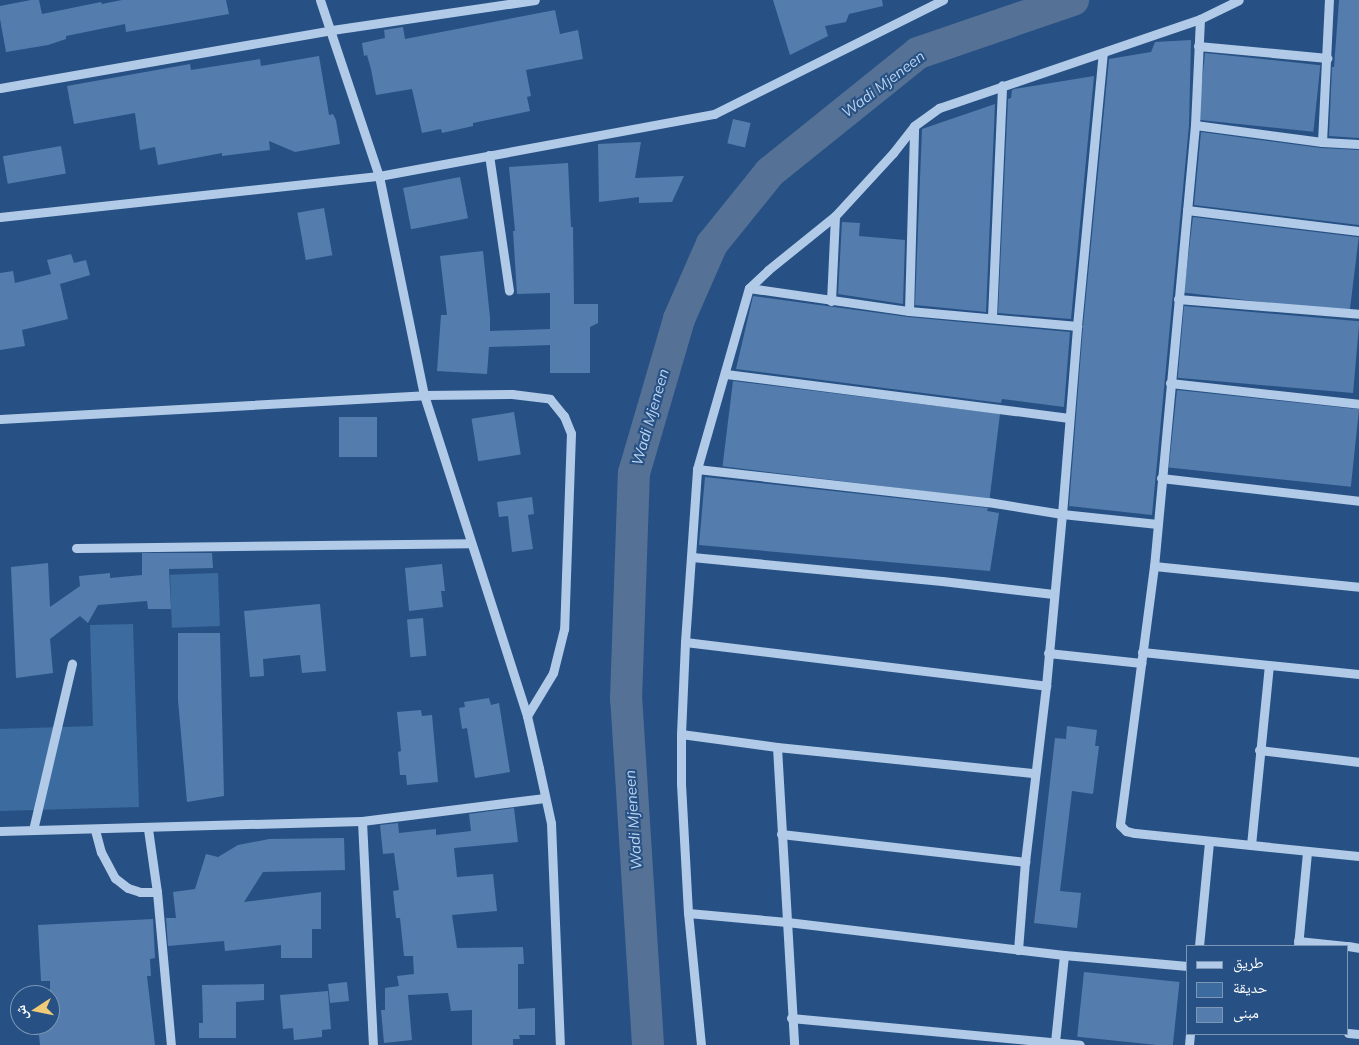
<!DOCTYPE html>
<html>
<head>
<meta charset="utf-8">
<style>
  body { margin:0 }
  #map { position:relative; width:1359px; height:1045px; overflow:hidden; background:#275184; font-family:Mulish,"Noto Naskh Arabic",sans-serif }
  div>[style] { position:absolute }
  .green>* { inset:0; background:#3c6ba0; transform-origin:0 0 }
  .river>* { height:32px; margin:-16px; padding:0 16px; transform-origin:16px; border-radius:16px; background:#557296 }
  .building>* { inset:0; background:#547dad; transform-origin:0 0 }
  .minor>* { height:9px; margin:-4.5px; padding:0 4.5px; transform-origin:4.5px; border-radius:4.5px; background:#b1cae7 }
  span { translate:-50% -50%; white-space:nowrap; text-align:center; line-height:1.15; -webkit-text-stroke:4px #275184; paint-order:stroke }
  .water-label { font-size:15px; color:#bcd4ef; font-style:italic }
  .legend { position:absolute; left:1186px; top:945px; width:162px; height:90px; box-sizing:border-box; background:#275184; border:1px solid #7d97b5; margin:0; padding:6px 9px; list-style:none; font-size:15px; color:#fff }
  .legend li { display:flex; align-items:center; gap:10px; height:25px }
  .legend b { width:25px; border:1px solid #7d97b5 }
  .north { position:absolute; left:10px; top:985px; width:50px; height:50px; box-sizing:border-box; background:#275184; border:1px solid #7d97b5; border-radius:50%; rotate:259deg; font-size:14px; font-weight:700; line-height:20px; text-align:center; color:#fff }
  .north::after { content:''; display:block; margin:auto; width:18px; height:22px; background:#efca77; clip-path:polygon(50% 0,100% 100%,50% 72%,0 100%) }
</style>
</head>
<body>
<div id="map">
  <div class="green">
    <div style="left:218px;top:573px;width:53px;height:48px;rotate:88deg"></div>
    <div style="clip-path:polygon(133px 624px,139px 807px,0 811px,0 729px,93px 726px,90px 625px)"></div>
  </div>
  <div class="river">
    <div style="left:648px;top:1045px;width:347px;rotate:-93.6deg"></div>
    <div style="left:626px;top:699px;width:226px;rotate:-88deg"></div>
    <div style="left:634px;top:473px;width:160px;rotate:-73.7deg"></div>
    <div style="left:679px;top:319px;width:82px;rotate:-66.3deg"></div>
    <div style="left:712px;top:244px;width:92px;rotate:-51.1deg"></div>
    <div style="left:770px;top:172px;width:190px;rotate:-38.8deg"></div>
    <div style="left:918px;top:53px;width:164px;rotate:-18.9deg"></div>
  </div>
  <div class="building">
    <div style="clip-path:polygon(31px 0,39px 0,42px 14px,101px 2px,102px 4px,122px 0,226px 0,229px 14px,126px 32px,125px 24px,66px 36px,66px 39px,48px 45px,6px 52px,0 19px,0 6px)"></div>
    <div style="clip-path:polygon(773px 0,882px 0,883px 6px,849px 14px,846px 22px,825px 26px,828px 36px,790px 55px)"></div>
    <div style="clip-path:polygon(1339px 0,1359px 0,1359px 138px,1329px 136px,1332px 67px,1334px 67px)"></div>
    <div style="clip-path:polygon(555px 10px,560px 34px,578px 30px,583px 59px,526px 70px,531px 96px,527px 97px,530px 111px,473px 123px,473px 126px,442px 133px,441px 129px,422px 133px,412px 89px,376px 95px,371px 69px,367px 55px,364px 56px,362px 43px,385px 38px,384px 30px,403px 27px,405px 39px)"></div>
    <div style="clip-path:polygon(1191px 40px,1189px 125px,1152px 515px,1069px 506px,1083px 327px,1109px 59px,1151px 52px,1155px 42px)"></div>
    <div style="left:1205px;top:53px;width:116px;height:67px;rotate:6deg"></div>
    <div style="clip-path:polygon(319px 56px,329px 115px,333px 114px,336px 120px,340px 144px,295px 152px,269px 141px,270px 150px,222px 156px,222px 153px,158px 165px,155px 147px,140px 150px,135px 113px,74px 124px,67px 86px,190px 64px,191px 70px,260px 59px,261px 66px)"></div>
    <div style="clip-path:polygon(1094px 76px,1071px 319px,998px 313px,1008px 99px,1011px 98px,1012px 90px,1014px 89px)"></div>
    <div style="clip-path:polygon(995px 104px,986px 312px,915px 305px,922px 129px)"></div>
    <div style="left:733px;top:119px;width:18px;height:25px;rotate:13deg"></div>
    <div style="clip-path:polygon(1201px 132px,1321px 148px,1359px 150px,1359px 225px,1194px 205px)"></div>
    <div style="clip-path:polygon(641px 142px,635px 178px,684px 176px,672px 202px,639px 203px,639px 197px,599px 202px,598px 144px)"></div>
    <div style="left:61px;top:146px;width:28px;height:59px;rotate:80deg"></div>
    <div style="clip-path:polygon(568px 163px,571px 227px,573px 227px,574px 304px,598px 304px,598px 323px,590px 327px,590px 373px,550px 373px,550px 345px,489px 347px,487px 374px,437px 371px,441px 315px,447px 315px,440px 256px,483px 251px,490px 317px,490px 331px,550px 329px,550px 293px,517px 294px,513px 231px,515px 231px,509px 167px)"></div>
    <div style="left:460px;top:177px;width:42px;height:58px;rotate:79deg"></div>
    <div style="left:324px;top:208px;width:48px;height:27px;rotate:80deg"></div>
    <div style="left:1193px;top:217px;width:167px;height:76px;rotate:7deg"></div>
    <div style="clip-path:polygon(842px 222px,860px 223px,859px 236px,905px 240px,903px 304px,838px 294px)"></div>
    <div style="clip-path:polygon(71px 254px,74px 263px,86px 260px,90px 275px,60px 284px,68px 319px,22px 330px,25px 346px,0 350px,0 273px,13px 271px,15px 283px,51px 274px,47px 260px)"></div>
    <div style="clip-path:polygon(753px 296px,908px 317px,1070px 332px,1064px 407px,1002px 399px,1001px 403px,736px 369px)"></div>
    <div style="left:1184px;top:306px;width:176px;height:72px;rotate:5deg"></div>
    <div style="left:733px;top:381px;width:269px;height:86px;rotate:7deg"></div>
    <div style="left:1177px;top:390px;width:183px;height:78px;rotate:6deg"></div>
    <div style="left:514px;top:412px;width:43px;height:43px;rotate:81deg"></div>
    <div style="left:339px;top:417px;width:38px;height:40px"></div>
    <div style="clip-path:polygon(705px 477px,988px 508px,987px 511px,999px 513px,990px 571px,699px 545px)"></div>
    <div style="clip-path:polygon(532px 497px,534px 514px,528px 515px,533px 549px,512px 552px,508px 516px,499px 517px,497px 502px)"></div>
    <div style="clip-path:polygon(142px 553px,212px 553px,213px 568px,169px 569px,171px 609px,148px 609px,147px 601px,98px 605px,88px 623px,80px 616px,50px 639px,53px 673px,16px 678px,11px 567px,48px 563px,50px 607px,80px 586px,79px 576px,110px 573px,110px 578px,142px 575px)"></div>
    <div style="clip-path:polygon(442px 564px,445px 591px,441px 591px,443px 607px,409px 611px,405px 568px)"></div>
    <div style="clip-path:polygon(320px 604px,326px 671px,302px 673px,300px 655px,263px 659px,264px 676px,250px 677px,244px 611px)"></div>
    <div style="left:423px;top:618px;width:38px;height:16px;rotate:85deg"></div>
    <div style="clip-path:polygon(178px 633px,220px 633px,224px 796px,187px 802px,178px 700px)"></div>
    <div style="clip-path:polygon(489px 698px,491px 705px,499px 703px,510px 772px,475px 778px,467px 728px,462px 729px,459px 708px,465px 707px,464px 702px)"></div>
    <div style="clip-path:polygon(421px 710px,422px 716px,432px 715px,438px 782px,407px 785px,406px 775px,400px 775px,398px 752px,401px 751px,397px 712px)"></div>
    <div style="clip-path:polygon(1067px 726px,1097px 730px,1095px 746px,1099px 746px,1093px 794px,1072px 791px,1060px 891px,1081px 893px,1077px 928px,1034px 923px,1055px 738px,1066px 739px)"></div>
    <div style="clip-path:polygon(514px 808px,518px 842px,454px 848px,457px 877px,493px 874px,497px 911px,452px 915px,457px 948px,523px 947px,524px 964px,518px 964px,518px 1009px,535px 1008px,535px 1035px,519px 1035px,520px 1039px,513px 1039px,513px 1045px,472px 1045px,472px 1010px,451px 1011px,448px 993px,408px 995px,412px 1040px,384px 1043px,381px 1010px,385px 1010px,385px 988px,399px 986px,397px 976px,414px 974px,413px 956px,404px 956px,400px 918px,396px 918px,393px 891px,399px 890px,394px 853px,383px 854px,380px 825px,398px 823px,399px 833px,436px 829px,436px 835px,471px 831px,469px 814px)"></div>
    <div style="clip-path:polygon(344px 838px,345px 870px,263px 872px,244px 902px,321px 892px,321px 929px,312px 929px,312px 958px,281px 958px,281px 945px,225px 951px,224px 941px,168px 946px,166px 918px,176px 918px,173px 892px,195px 889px,206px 854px,218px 857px,238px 845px,269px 839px)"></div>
    <div style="clip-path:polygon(153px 919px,155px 958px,150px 959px,151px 976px,147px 976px,155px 1045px,40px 1045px,38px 1025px,50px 1025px,50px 981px,41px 981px,38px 925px)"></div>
    <div style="left:1084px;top:972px;width:96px;height:65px;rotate:6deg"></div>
    <div style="left:347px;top:982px;width:19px;height:19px;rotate:84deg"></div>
    <div style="clip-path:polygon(264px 984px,264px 1000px,236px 1002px,236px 1038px,199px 1038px,199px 1023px,203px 1023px,202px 985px)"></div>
    <div style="clip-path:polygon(328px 991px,331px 1029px,322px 1030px,322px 1037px,294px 1040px,293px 1028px,283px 1029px,280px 995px)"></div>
  </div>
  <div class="minor">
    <div style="left:320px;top:0;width:186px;rotate:71.5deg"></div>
    <div style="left:379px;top:176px;width:224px;rotate:78.4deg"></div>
    <div style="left:424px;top:395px;width:337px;rotate:72.2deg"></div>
    <div style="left:527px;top:716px;width:53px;rotate:77deg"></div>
    <div style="left:539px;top:768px;width:56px;rotate:77.7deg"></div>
    <div style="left:551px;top:823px;width:222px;rotate:87.7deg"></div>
    <div style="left:1200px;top:19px;width:106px;rotate:92.7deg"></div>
    <div style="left:1195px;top:125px;width:443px;rotate:95.3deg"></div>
    <div style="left:1154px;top:566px;width:261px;rotate:97.5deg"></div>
    <div style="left:1120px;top:825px;width:8px;rotate:45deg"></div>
    <div style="left:1126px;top:831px;width:9px;rotate:13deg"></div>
    <div style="left:1135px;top:833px;width:225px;rotate:5.9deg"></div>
    <div style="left:1198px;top:46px;width:130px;rotate:5.3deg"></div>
    <div style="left:0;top:88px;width:337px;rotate:-9.9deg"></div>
    <div style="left:332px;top:30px;width:205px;rotate:-8.4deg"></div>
    <div style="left:1195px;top:125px;width:128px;rotate:7.6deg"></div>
    <div style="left:1322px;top:142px;width:37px;rotate:3deg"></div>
    <div style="left:1322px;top:142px;width:142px;rotate:-87.2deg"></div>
    <div style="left:489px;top:155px;width:137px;rotate:81.6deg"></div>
    <div style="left:1187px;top:210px;width:173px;rotate:7deg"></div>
    <div style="left:0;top:217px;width:381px;rotate:-6.2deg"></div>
    <div style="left:379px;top:176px;width:341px;rotate:-10.5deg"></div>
    <div style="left:714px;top:114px;width:256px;rotate:-26.5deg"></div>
    <div style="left:749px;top:288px;width:162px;rotate:8.2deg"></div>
    <div style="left:909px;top:311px;width:169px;rotate:5.1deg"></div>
    <div style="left:1178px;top:299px;width:182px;rotate:4.7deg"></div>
    <div style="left:831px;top:301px;width:85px;rotate:-87.3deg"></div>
    <div style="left:909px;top:311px;width:184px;rotate:-88.4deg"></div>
    <div style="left:992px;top:317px;width:232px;rotate:-87.5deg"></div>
    <div style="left:726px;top:374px;width:346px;rotate:7.3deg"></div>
    <div style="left:1170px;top:383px;width:190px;rotate:6.3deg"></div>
    <div style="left:0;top:419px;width:425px;rotate:-3.2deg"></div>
    <div style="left:424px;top:395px;width:88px;rotate:-0.7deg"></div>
    <div style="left:512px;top:394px;width:38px;rotate:7deg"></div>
    <div style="left:550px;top:399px;width:22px;rotate:51deg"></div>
    <div style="left:564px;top:416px;width:18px;rotate:68deg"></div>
    <div style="left:571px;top:433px;width:196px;rotate:92deg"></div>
    <div style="left:564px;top:629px;width:45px;rotate:104deg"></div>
    <div style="left:553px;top:673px;width:50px;rotate:121.2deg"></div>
    <div style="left:697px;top:469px;width:293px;rotate:6.5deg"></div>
    <div style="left:988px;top:502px;width:75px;rotate:9.2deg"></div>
    <div style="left:1062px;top:514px;width:96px;rotate:6deg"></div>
    <div style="left:1161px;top:478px;width:199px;rotate:6.6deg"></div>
    <div style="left:76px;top:548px;width:395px;rotate:-0.7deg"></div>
    <div style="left:692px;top:557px;width:251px;rotate:5.5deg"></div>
    <div style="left:942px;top:581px;width:112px;rotate:6.7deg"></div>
    <div style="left:1154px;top:566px;width:206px;rotate:5.8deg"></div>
    <div style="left:685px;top:642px;width:364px;rotate:6.9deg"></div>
    <div style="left:1142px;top:652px;width:218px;rotate:5.8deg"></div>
    <div style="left:1048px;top:653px;width:94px;rotate:6.1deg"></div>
    <div style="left:681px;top:734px;width:97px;rotate:7.7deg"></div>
    <div style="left:777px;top:747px;width:259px;rotate:5.8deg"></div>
    <div style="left:777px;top:747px;width:298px;rotate:86.7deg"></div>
    <div style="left:1259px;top:750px;width:101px;rotate:6.8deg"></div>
    <div style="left:362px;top:821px;width:224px;rotate:87.2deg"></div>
    <div style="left:148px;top:829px;width:64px;rotate:81.9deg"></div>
    <div style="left:157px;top:892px;width:154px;rotate:84.8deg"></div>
    <div style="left:33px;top:830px;width:171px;rotate:-76.8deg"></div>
    <div style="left:95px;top:830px;width:23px;rotate:75deg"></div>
    <div style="left:101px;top:852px;width:30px;rotate:62deg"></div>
    <div style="left:115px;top:878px;width:16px;rotate:38deg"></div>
    <div style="left:128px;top:888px;width:13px;rotate:18deg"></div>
    <div style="left:140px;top:892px;width:17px"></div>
    <div style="left:0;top:831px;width:362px;rotate:-1.6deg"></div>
    <div style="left:362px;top:821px;width:184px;rotate:-7.2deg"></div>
    <div style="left:781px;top:834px;width:246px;rotate:6.5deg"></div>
    <div style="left:1251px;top:845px;width:180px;rotate:-84.3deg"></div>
    <div style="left:688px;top:913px;width:99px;rotate:5.2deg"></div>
    <div style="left:787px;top:922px;width:279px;rotate:6.8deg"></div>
    <div style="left:1064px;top:955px;width:124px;rotate:5.1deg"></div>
    <div style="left:1298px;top:941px;width:48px;rotate:5.9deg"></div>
    <div style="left:1199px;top:946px;width:104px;rotate:-84.5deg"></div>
    <div style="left:1298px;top:946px;width:94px;rotate:-84.5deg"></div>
    <div style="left:1348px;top:946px;width:11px;rotate:10deg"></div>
    <div style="left:1018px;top:950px;width:88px;rotate:-85.5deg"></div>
    <div style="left:1025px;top:862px;width:177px;rotate:-83.2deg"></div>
    <div style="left:1046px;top:686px;width:173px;rotate:-84.7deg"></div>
    <div style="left:1062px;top:514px;width:189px;rotate:-85.4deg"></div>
    <div style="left:1077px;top:326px;width:274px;rotate:-84.6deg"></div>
    <div style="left:791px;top:1018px;width:290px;rotate:5.3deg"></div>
    <div style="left:1348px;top:1033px;width:11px;rotate:5deg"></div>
    <div style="left:1055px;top:1042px;width:87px;rotate:-84.1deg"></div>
    <div style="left:701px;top:1045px;width:133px;rotate:-95.6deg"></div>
    <div style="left:688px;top:913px;width:129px;rotate:-93.1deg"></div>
    <div style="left:681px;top:784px;width:50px;rotate:-90deg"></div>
    <div style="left:681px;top:734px;width:92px;rotate:-87.5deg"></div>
    <div style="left:685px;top:642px;width:173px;rotate:-86deg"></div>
    <div style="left:697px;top:469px;width:188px;rotate:-74deg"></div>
    <div style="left:749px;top:288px;width:26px;rotate:-43deg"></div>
    <div style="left:768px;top:270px;width:86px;rotate:-38.9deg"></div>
    <div style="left:835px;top:216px;width:86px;rotate:-47.4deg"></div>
    <div style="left:893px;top:153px;width:34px;rotate:-52deg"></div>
    <div style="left:914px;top:126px;width:31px;rotate:-36deg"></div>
    <div style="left:939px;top:108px;width:276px;rotate:-18.8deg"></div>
    <div style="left:1200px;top:19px;width:43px;rotate:-26deg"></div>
    <div style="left:1189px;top:1045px;width:11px;rotate:-85deg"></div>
  </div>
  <div class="water-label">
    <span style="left:883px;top:84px;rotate:-37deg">Wadi Mjeneen</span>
    <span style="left:650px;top:417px;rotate:-74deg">Wadi Mjeneen</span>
    <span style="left:633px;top:820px;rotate:-94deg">Wadi Mjeneen</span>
  </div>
  <ul class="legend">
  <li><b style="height:6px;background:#b1cae7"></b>طريق</li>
  <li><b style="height:14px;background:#3c6ba0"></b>حديقة</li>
  <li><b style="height:14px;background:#547dad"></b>مبنى</li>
  </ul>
  <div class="north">ش</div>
</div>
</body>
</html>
